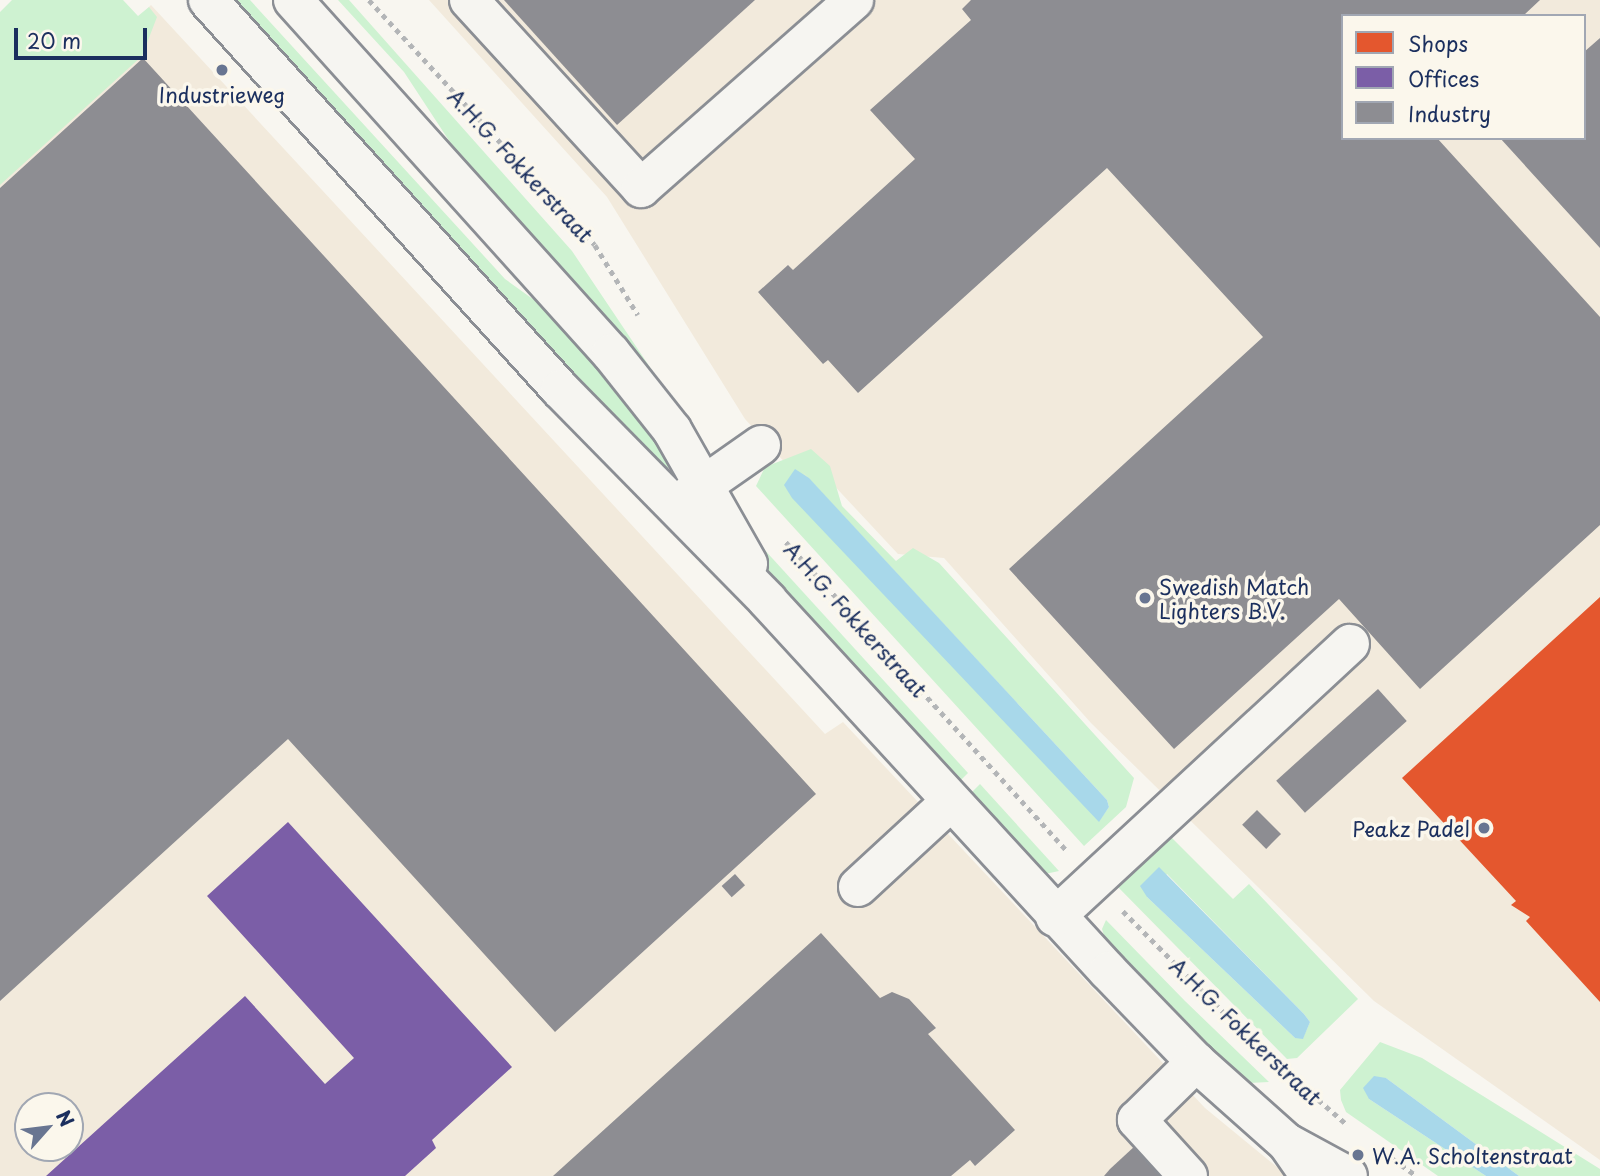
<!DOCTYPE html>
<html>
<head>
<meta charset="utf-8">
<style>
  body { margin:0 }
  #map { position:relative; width:1600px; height:1176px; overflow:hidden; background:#f8f6f0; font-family:"Playpen Sans",sans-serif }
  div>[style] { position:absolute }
  .built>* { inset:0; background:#f2eadc }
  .green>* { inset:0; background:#cef2d1 }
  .water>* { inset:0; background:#a8d8ea }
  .shops>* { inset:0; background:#e4572e }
  .offices>* { inset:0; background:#7b5ea7 }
  .industry>* { inset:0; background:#8d8d92; transform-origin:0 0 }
  .path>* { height:4.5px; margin-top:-2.25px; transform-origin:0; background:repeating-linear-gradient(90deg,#b3b5b7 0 5px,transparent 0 10px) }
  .roads { filter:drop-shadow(2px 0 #8b8e94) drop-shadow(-2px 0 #8b8e94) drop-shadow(0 2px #8b8e94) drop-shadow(0 -2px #8b8e94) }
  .minor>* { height:38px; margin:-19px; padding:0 19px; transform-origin:19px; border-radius:19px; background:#f6f5f1 }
  .dots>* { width:19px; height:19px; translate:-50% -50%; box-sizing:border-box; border:4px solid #fbf7ec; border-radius:50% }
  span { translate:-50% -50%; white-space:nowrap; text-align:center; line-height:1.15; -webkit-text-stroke:7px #fbf7ec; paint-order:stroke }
  .poi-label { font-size:21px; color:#1b2f5e }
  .left { translate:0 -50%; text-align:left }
  .right { translate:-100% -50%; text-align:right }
  .street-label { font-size:21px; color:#1b2f5e }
  .legend { position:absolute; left:1341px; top:14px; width:245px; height:126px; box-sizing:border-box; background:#fbf7ec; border:2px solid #a1a7b3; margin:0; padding:9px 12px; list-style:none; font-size:21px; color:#1b2f5e }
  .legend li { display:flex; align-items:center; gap:14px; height:35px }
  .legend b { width:35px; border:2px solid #a1a7b3 }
  .north { position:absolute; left:14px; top:1092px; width:70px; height:70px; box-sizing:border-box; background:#fbf7ec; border:2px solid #a1a7b3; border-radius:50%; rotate:62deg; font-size:19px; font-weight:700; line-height:28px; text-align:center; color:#1b2f5e }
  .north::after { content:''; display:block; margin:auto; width:24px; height:32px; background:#687591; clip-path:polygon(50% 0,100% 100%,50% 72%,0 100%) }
  .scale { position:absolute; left:14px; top:28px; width:133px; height:32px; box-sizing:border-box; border:4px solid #1b2f5e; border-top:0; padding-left:9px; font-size:21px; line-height:24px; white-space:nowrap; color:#1b2f5e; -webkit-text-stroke:5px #fbf7ec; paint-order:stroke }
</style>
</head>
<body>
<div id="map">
  <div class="built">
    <div style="clip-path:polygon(evenodd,429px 0,1600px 0,1600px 1160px,1374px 1001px,1091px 723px,944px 558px,898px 554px,828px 479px,800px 479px,745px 419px,607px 197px,429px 0,1343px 16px,1584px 16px,1584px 138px,1343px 138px,1343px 16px)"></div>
    <div style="clip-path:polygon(evenodd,151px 5px,825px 734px,843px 722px,1205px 1108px,1288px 1176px,0 1176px,0 148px,151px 5px,28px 1106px,70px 1106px,70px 1148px,28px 1148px,28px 1106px)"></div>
  </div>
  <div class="green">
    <div style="clip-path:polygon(12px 0,123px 0,138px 16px,149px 7px,157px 17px,142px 56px,0 185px,0 12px)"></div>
    <div style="clip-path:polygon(226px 0,250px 0,505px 279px,583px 335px,672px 462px,667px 470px,661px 473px)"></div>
    <div style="clip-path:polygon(338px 0,349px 0,572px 251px,676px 406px,469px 171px,404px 72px)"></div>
    <div style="clip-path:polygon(evenodd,811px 449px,830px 466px,842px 506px,896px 561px,913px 548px,939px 563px,1134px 778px,1126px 807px,1084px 846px,756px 486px,765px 467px,811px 449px,801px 470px,1107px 800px,1109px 807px,1099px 821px,801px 470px)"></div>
    <div style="clip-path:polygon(740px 523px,968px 773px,958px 783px,738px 547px)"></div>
    <div style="clip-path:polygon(980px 784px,1059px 871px,1045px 874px,968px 796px)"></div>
    <div style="clip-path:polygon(evenodd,1169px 835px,1233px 899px,1249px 884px,1358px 999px,1297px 1058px,1287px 1059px,1117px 886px,1169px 835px,1167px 874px,1304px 1014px,1310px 1022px,1303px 1038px,1295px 1038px,1147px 897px,1167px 874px)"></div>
    <div style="clip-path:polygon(1106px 920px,1185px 1001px,1269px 1082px,1249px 1083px,1179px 1019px,1106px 942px,1102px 929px)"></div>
    <div style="clip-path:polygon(1380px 1042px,1422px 1058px,1600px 1169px,1600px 1176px,1519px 1176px,1386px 1078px,1369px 1099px,1486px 1176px,1438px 1176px,1346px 1112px,1341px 1100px,1340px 1090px)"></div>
  </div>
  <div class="water">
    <div style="clip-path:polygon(795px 469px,809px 478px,1107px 800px,1109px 807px,1099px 822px,792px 498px,784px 485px)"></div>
    <div style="clip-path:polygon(1159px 867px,1304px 1014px,1310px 1022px,1303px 1039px,1295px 1038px,1147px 897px,1140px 886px)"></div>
    <div style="clip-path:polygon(1374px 1076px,1386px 1078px,1519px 1176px,1486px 1176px,1369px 1099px,1363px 1088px)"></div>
  </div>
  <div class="shops">
    <div style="clip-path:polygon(1600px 597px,1600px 1002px,1526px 921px,1530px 917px,1511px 905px,1516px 901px,1402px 778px)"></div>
  </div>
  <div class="offices">
    <div style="clip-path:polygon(288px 822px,512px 1067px,432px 1140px,436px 1148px,405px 1176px,46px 1176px,245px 996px,325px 1084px,354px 1058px,207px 896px)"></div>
  </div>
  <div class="industry">
    <div style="clip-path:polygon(504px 0,755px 0,617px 125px)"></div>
    <div style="clip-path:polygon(971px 0,1540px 0,1523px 16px,1343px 16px,1343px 138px,1437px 138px,1600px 317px,1600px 525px,1420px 689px,1339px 599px,1174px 749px,1009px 569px,1263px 337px,1107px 168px,858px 393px,828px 360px,823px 364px,758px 292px,788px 265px,793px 270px,915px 159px,870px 110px,971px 20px,962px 9px)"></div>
    <div style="clip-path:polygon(1600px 38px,1600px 248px,1500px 138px,1584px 138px,1584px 52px)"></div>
    <div style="clip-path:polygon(143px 58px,816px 794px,555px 1032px,288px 739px,0 1001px,0 188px)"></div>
    <div style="left:1378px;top:689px;width:43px;height:137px;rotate:48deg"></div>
    <div style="left:1257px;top:810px;width:34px;height:21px;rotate:45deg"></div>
    <div style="left:735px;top:874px;width:15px;height:18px;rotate:48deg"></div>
    <div style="clip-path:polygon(821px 933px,880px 998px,892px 992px,909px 999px,936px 1028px,928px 1034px,1015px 1130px,975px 1166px,970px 1160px,951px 1176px,553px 1176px)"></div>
    <div style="clip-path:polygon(1136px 1145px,1164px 1176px,1104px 1176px,1110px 1169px)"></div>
  </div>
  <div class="path">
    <div style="left:369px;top:0;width:333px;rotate:47.3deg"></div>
    <div style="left:595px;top:245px;width:82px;rotate:58.4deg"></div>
    <div style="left:786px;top:542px;width:418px;rotate:47.7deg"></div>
    <div style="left:1123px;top:911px;width:192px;rotate:45.2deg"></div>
    <div style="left:1258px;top:1047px;width:116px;rotate:41.1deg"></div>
    <div style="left:1385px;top:1153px;width:39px;rotate:36deg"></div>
  </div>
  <div class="roads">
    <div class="minor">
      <div style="left:208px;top:0;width:525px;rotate:47.86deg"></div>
      <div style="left:560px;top:389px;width:296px;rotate:45.5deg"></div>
      <div style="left:767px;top:600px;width:504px;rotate:47.41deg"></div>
      <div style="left:1108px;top:971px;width:127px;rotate:46deg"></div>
      <div style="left:1196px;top:1062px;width:122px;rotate:41.7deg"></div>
      <div style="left:1287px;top:1143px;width:40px;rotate:55.1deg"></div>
      <div style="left:293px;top:0;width:475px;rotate:48deg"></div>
      <div style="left:611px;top:353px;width:98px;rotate:51.6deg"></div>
      <div style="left:672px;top:430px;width:154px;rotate:60.4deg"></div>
      <div style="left:469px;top:0;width:255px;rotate:47.5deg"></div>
      <div style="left:641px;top:188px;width:284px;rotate:-41.4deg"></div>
      <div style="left:684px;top:499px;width:94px;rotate:-35deg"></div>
      <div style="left:858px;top:887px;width:125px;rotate:-42.7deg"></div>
      <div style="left:1055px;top:917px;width:402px;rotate:-42.8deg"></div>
      <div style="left:1289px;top:1144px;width:67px;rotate:28.5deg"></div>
      <div style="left:1188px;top:1176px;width:76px;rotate:-132.3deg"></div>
      <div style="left:1137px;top:1120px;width:83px;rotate:-44.5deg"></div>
    </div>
  </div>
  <div class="dots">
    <div style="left:222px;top:70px;background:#687591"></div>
    <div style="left:1145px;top:598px;background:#687591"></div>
    <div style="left:1484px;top:828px;background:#687591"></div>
    <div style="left:1358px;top:1155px;background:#687591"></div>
  </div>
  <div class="poi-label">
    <span style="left:222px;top:94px">Industrieweg</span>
    <span class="left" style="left:1159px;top:598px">Swedish Match<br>Lighters B.V.</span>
    <span class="right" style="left:1470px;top:828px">Peakz Padel</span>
    <span class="left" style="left:1372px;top:1155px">W.A. Scholtenstraat</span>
  </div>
  <div class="street-label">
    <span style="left:521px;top:165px;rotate:47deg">A.H.G. Fokkerstraat</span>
    <span style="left:856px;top:619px;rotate:48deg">A.H.G. Fokkerstraat</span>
    <span style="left:1246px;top:1031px;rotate:44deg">A.H.G. Fokkerstraat</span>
  </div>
  <ul class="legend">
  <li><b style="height:19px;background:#e4572e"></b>Shops</li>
  <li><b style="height:19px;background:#7b5ea7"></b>Offices</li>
  <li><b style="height:19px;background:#8d8d92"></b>Industry</li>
  </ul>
  <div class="north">N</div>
  <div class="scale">20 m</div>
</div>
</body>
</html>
